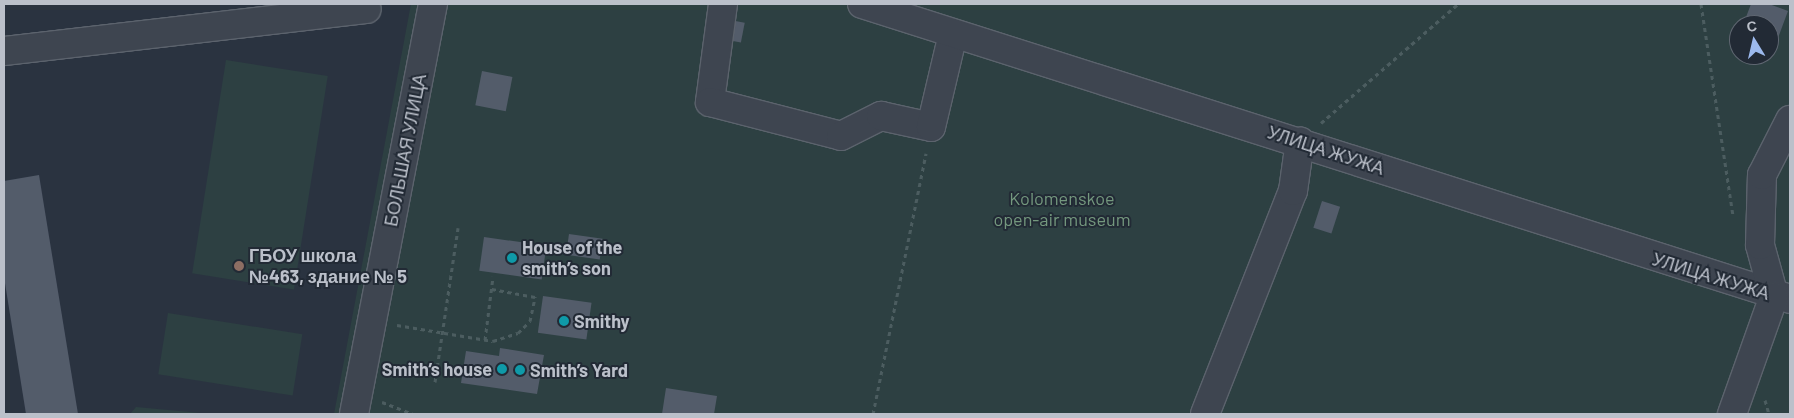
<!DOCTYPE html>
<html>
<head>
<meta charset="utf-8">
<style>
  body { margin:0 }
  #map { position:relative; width:1794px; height:418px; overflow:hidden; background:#2a3340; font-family:Barlow,sans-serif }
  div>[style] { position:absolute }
  .green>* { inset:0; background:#2d4042; transform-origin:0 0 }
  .building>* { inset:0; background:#535c6a; transform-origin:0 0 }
  .path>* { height:3px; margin-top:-1.5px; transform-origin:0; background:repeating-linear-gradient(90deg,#4c5d60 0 4px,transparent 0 8px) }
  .roads { filter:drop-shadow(1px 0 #5c636d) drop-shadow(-1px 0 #5c636d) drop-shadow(0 1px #5c636d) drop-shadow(0 -1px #5c636d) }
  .minor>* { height:28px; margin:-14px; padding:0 14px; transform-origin:14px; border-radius:14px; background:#3e4550 }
  .dots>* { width:14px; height:14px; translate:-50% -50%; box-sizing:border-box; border:2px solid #222a35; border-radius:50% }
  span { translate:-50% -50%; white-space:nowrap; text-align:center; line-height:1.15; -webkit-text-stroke:4px #222a35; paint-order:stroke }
  .street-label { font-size:18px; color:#bbc0ca }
  .park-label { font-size:18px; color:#74987e }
  .poi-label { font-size:18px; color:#bbc0ca; font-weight:700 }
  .left { translate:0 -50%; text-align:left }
  .right { translate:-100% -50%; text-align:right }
  .frame { position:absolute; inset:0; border:5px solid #bbc0ca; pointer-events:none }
  .north { position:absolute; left:1729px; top:15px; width:50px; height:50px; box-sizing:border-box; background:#222a35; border:1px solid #5f6671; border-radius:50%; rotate:351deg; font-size:14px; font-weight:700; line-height:20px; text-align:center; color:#bbc0ca }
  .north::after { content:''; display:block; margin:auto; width:18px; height:22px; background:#9cb9ed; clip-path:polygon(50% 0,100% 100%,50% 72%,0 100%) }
</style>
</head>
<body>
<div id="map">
  <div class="green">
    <div style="clip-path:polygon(evenodd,411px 4px,1790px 4px,1790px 414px,334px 414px,411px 4px,1739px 25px,1769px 25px,1769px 55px,1739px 55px,1739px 25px)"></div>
    <div style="left:226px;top:60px;width:103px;height:216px;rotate:9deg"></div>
    <div style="left:168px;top:313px;width:136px;height:62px;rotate:9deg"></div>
    <div style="clip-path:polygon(136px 407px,211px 414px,130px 414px)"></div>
  </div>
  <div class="building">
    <div style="clip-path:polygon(1751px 4px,1769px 4px,1788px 11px,1772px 54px,1769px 25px,1743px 25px)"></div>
    <div style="left:730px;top:20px;width:15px;height:20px;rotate:11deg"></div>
    <div style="left:482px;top:71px;width:31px;height:35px;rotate:11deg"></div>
    <div style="clip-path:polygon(39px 175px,78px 414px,26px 414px,4px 277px,4px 181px)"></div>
    <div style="left:1322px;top:201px;width:19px;height:28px;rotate:18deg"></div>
    <div style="left:569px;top:234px;width:34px;height:21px;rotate:8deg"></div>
    <div style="left:484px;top:237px;width:63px;height:34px;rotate:8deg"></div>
    <div style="left:543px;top:296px;width:49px;height:37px;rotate:8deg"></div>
    <div style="clip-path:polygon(500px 348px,544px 355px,537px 394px,461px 383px,466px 351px,499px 356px)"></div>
    <div style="clip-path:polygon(666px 388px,717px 396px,714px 414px,662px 414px)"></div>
  </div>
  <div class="path">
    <div style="left:1701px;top:4px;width:213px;rotate:81.4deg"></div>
    <div style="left:1321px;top:123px;width:181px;rotate:-41deg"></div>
    <div style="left:397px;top:325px;width:97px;rotate:9.5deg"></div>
    <div style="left:493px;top:341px;width:26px;rotate:-18deg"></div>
    <div style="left:518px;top:333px;width:17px;rotate:-45deg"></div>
    <div style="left:530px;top:321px;width:25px;rotate:-78deg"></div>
    <div style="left:535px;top:297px;width:44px;rotate:-169.5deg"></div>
    <div style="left:485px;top:340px;width:64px;rotate:-82.8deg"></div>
    <div style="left:435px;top:382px;width:156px;rotate:-81.5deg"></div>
    <div style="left:1765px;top:400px;width:15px;rotate:74deg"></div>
    <div style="left:382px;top:402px;width:33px;rotate:21deg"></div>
    <div style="left:873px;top:414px;width:266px;rotate:-78.5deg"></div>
  </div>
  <div class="roads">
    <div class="minor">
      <div style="left:723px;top:4px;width:99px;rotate:97.6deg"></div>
      <div style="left:710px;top:102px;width:135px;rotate:14.5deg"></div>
      <div style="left:841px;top:136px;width:45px;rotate:-26.6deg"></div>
      <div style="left:881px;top:116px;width:51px;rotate:12.4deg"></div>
      <div style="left:931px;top:127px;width:96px;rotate:-76.7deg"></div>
      <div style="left:862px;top:4px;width:974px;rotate:17.63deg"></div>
      <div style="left:4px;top:51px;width:365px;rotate:-6.6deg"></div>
      <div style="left:1774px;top:296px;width:53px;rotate:-105.4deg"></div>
      <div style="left:1760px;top:245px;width:70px;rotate:-88.4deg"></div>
      <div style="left:1762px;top:175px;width:62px;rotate:-63deg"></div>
      <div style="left:354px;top:414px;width:418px;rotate:-79.1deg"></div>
      <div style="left:1205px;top:414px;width:240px;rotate:-68.5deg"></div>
      <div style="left:1293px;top:191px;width:50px;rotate:-82deg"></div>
      <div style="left:1732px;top:414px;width:125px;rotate:-70.4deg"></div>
    </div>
  </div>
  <div class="dots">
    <div style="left:512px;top:258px;background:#0f9aa8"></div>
    <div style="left:239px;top:266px;background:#8d6e63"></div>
    <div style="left:564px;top:321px;background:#0f9aa8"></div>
    <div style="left:502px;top:369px;background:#0f9aa8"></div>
    <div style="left:520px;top:370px;background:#0f9aa8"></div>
  </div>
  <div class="street-label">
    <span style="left:405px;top:150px;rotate:-79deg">БОЛЬШАЯ УЛИЦА</span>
    <span style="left:1326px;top:150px;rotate:18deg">УЛИЦА ЖУЖА</span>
    <span style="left:1711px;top:276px;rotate:17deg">УЛИЦА ЖУЖА</span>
  </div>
  <div class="park-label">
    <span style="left:1062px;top:209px">Kolomenskoe<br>open-air museum</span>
  </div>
  <div class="poi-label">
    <span class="left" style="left:522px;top:258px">House of the<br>smith’s son</span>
    <span class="left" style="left:249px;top:266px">ГБОУ школа<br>№463, здание № 5</span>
    <span class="left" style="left:574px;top:321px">Smithy</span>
    <span class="right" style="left:492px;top:369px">Smith’s house</span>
    <span class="left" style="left:530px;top:370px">Smith’s Yard</span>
  </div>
  <div class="frame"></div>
  <div class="north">С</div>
</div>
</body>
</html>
